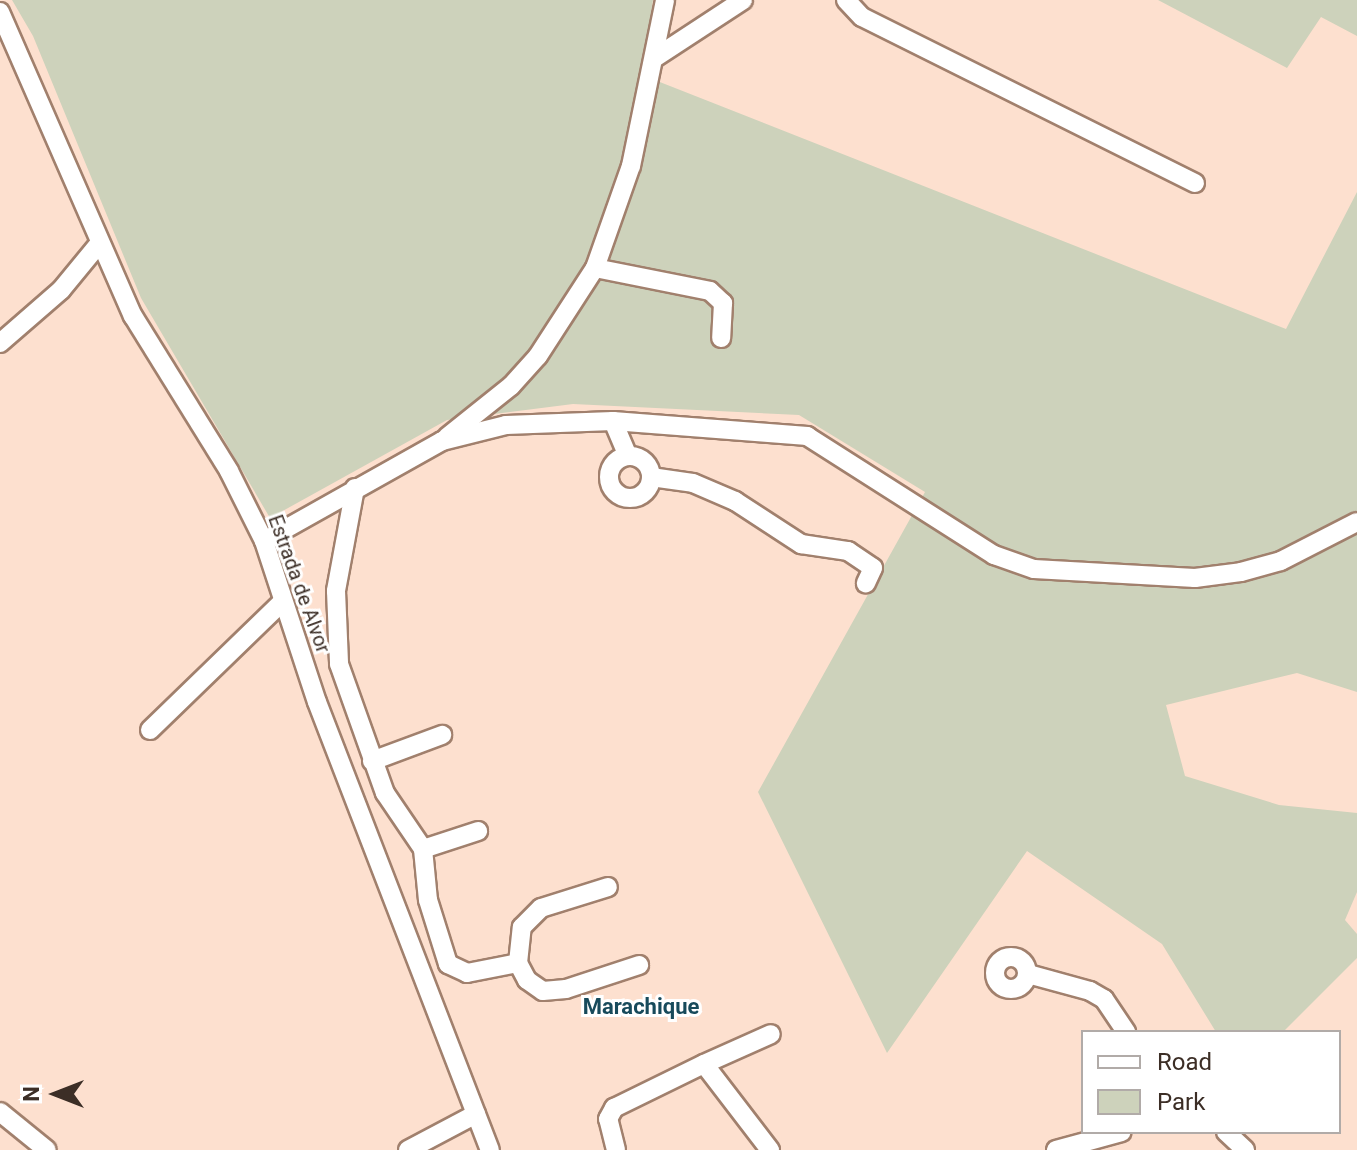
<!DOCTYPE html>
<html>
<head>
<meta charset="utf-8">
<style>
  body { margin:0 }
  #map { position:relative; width:1357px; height:1150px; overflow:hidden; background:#fde0cf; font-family:Roboto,sans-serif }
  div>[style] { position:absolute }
  .green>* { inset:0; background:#cdd2bb }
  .roads { filter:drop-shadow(2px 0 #a1806d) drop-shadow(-2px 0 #a1806d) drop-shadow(0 2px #a1806d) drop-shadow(0 -2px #a1806d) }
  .minor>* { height:18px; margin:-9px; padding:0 9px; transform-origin:9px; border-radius:9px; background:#fff }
  .minor>.ring { margin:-9px; padding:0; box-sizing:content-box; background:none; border:18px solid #fff; border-radius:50% }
  span { translate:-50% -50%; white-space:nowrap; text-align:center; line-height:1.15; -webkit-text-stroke:6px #fff; paint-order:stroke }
  .street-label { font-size:20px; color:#3c2e26 }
  .neighbourhood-label { font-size:22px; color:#174a5b; font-weight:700 }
  .legend { position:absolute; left:1081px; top:1030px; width:260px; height:104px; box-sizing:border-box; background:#fff; border:2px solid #b1aba8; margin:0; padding:10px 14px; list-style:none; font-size:24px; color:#3c2e26 }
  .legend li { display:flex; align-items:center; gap:16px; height:40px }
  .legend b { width:40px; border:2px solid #b1aba8 }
  .north { position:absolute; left:16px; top:1054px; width:80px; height:80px; -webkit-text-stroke:6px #fff; paint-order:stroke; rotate:270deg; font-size:22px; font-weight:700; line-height:32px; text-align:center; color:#3c2e26 }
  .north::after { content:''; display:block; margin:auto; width:28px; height:36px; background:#3c2e26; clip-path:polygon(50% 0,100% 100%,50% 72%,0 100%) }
</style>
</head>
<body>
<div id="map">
  <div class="green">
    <div style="clip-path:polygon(12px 0,653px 0,642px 75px,1286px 329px,1357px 192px,1357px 692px,1297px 673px,1166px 705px,1185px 776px,1279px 805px,1357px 813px,1357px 892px,1345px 920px,1357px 934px,1357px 958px,1283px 1032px,1216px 1032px,1162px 944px,1027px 851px,887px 1053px,758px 792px,925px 492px,799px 415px,573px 404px,447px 420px,270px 518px,141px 298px,33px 36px)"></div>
    <div style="clip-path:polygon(1158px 0,1357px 0,1357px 36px,1321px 17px,1287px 68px)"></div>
  </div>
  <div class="roads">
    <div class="minor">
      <div style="left:846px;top:0;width:23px;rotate:47deg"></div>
      <div style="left:862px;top:17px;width:372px;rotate:26.5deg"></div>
      <div style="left:0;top:12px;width:332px;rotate:66.4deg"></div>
      <div style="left:133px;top:316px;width:182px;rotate:58.2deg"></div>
      <div style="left:229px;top:471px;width:78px;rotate:63.4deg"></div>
      <div style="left:264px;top:541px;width:169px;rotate:71.8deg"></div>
      <div style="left:317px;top:702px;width:480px;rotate:68.9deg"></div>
      <div style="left:656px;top:57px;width:104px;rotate:-33.2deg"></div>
      <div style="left:595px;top:268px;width:117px;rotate:11.3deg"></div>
      <div style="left:710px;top:291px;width:18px;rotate:43deg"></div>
      <div style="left:723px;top:303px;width:35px;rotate:93deg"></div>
      <div style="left:0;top:343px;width:81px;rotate:-41deg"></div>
      <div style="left:61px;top:290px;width:58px;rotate:-50.6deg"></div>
      <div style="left:613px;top:421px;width:38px;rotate:67deg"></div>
      <div style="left:447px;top:437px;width:82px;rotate:-38.6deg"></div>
      <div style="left:511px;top:386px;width:40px;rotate:-48deg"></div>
      <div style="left:538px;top:356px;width:105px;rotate:-57.1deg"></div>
      <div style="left:595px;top:268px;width:108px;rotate:-70.6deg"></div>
      <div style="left:631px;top:166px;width:169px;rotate:-78.4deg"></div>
      <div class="ring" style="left:609px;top:456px;width:24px;height:24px"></div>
      <div style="left:651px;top:477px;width:42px;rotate:8.1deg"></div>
      <div style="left:693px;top:483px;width:46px;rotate:23.2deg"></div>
      <div style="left:735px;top:501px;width:79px;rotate:33.1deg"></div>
      <div style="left:801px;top:544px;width:48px;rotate:8.5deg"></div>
      <div style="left:848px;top:551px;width:30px;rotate:34deg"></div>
      <div style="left:873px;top:568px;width:17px;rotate:115deg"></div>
      <div style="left:355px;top:488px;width:105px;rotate:100.5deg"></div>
      <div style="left:336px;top:591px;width:73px;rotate:87.6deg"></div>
      <div style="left:339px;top:664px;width:137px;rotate:70.4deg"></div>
      <div style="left:385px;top:793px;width:68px;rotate:55.8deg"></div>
      <div style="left:423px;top:849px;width:51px;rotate:84.4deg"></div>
      <div style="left:428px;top:900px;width:67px;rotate:72.6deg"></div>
      <div style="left:448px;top:964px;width:21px;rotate:25deg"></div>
      <div style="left:467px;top:973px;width:52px;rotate:-11.1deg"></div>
      <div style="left:518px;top:963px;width:19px;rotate:62deg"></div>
      <div style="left:527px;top:980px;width:19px;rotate:35deg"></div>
      <div style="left:543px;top:991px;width:23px;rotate:-5deg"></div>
      <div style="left:566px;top:989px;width:77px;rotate:-18.2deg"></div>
      <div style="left:264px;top:541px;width:204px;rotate:-29.3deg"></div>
      <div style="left:442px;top:441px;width:66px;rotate:-14deg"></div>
      <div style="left:506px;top:425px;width:107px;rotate:-2.1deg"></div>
      <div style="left:613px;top:421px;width:195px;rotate:4.4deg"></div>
      <div style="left:807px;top:436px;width:222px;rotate:32.5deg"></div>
      <div style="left:994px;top:555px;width:42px;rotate:19.3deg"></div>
      <div style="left:1034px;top:569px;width:161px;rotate:3.2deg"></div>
      <div style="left:1195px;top:578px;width:46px;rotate:-7.4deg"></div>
      <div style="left:1241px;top:572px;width:41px;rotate:-15.4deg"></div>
      <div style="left:1281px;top:561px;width:85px;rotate:-27.2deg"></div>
      <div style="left:150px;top:730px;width:185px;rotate:-44.1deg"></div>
      <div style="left:372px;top:761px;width:75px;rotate:-20.4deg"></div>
      <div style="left:423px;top:849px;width:58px;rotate:-18.1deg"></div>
      <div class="ring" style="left:995px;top:957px;width:14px;height:14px"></div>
      <div style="left:518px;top:963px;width:36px;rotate:-84deg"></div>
      <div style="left:522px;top:927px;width:27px;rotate:-45deg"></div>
      <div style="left:541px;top:908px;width:70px;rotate:-17.4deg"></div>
      <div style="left:1028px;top:974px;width:64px;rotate:15.3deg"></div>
      <div style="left:1090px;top:991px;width:16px;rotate:30deg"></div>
      <div style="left:1104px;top:999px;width:40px;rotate:56deg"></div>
      <div style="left:0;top:1112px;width:60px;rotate:39deg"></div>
      <div style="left:1226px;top:1132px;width:26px;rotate:43deg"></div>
      <div style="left:408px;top:1150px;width:77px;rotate:-27.9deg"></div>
      <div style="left:616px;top:1150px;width:32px;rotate:-104deg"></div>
      <div style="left:608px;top:1119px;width:13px;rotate:-61deg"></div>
      <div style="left:614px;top:1108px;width:100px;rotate:-26.1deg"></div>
      <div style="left:770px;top:1150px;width:108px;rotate:-127.5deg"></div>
      <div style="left:704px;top:1064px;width:73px;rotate:-24.1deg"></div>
      <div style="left:1056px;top:1150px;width:68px;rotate:-15.3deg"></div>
    </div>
  </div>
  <div class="street-label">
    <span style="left:299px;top:584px;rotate:70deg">Estrada de Alvor</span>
  </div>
  <div class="neighbourhood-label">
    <span style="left:641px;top:1007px">Marachique</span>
  </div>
  <ul class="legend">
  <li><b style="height:10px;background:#fff"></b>Road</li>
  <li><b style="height:22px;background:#cdd2bb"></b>Park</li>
  </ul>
  <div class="north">N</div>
</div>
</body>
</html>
